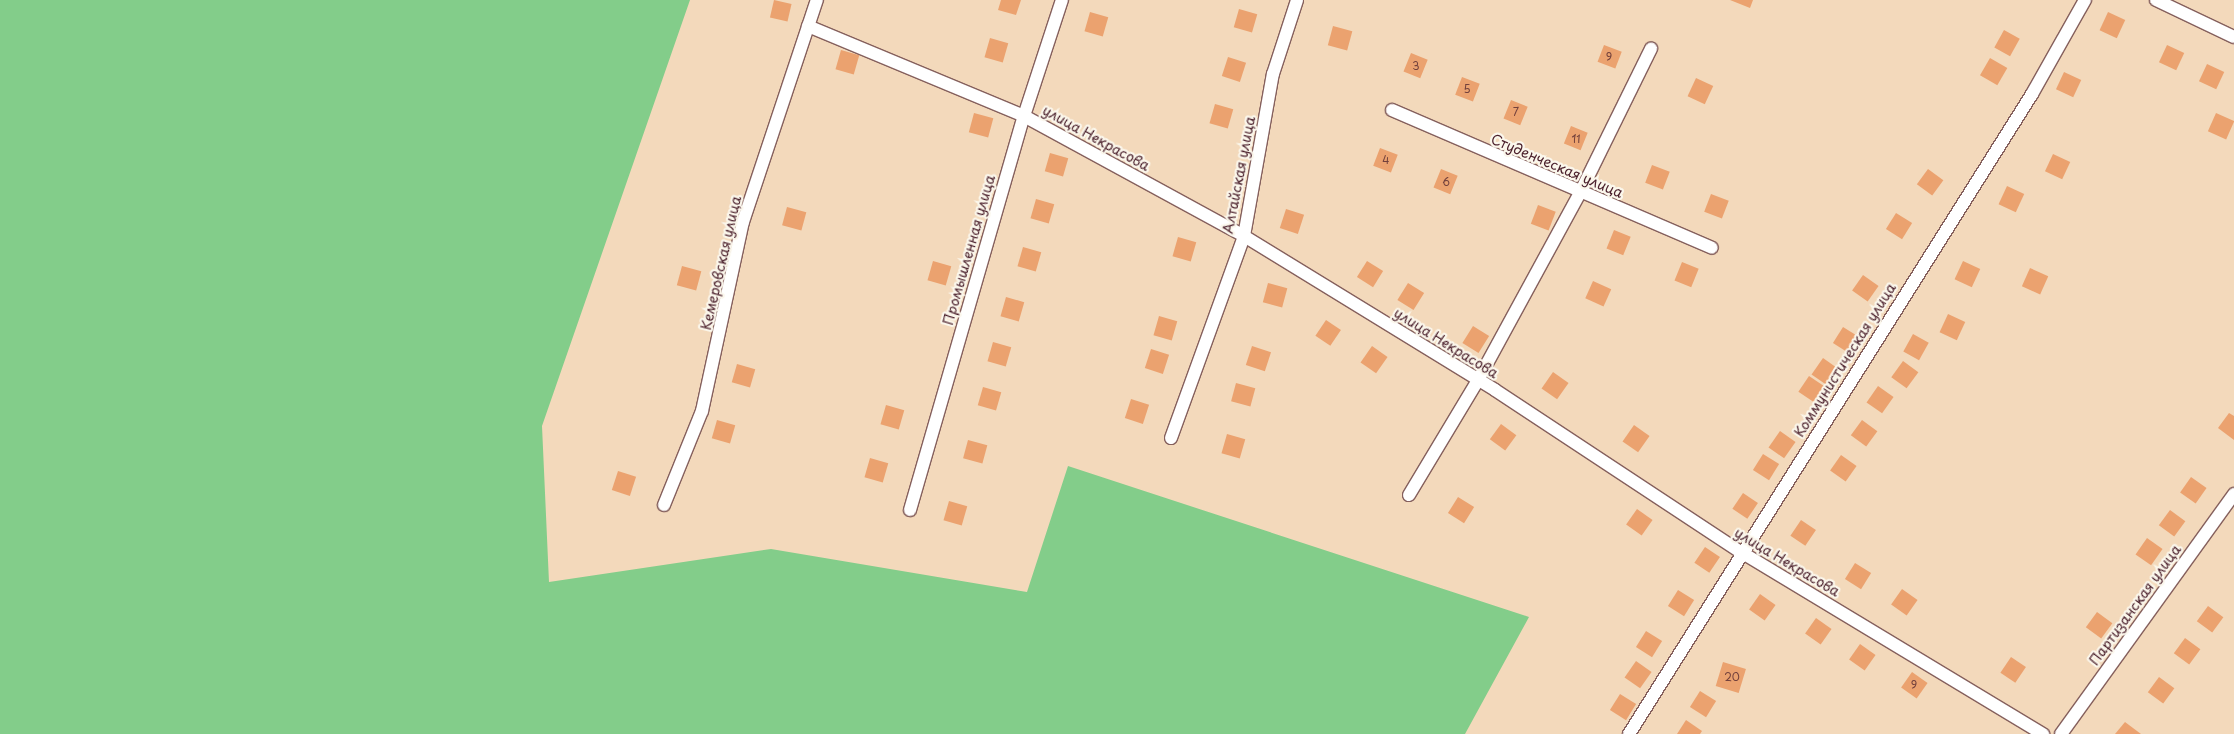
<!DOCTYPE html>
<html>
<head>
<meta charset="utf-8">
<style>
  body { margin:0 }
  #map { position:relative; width:2234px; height:734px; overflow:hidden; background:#f3d9bb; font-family:"Playpen Sans",sans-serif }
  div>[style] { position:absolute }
  .green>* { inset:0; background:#83cd8a }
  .building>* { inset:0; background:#eba26f; transform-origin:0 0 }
  .roads { filter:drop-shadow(1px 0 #85605d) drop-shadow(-1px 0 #85605d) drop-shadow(0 1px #85605d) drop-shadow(0 -1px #85605d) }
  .street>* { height:12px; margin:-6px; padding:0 6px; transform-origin:6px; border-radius:6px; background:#fff }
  span { translate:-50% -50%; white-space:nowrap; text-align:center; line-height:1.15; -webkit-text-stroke:4.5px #fbf7ec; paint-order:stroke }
  .number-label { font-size:11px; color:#72403c }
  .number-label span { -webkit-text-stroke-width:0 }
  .street-label { font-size:14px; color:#4a1f2b }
</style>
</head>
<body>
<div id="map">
  <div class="green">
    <div style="clip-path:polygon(0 0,690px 0,542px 426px,549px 582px,771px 549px,1027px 592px,1068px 466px,1529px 617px,1465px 734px,0 734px)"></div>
  </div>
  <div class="building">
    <div style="left:774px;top:0;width:18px;height:18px;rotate:13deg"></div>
    <div style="clip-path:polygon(1001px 0,1021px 0,1016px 15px,998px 10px)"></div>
    <div style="clip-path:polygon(1730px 0,1753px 0,1750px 8px)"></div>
    <div style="left:1239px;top:9px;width:19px;height:19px;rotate:16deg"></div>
    <div style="left:1090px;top:12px;width:19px;height:20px;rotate:16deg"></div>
    <div style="left:2108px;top:12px;width:19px;height:20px;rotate:25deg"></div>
    <div style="left:1333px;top:26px;width:20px;height:20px;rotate:15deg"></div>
    <div style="left:2004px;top:30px;width:18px;height:20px;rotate:29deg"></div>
    <div style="left:990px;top:38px;width:19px;height:20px;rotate:16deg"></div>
    <div style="left:1604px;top:45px;width:19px;height:18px;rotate:21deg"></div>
    <div style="left:2167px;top:45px;width:19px;height:19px;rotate:25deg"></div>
    <div style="left:841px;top:50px;width:19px;height:20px;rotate:16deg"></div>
    <div style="left:1411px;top:53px;width:18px;height:20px;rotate:22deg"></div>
    <div style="left:1228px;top:57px;width:19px;height:20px;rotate:18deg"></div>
    <div style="left:1990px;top:58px;width:20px;height:20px;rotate:30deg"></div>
    <div style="left:2207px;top:64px;width:19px;height:19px;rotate:25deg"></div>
    <div style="left:2064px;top:72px;width:19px;height:19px;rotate:25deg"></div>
    <div style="left:1462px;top:77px;width:19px;height:19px;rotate:21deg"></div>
    <div style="left:1696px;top:78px;width:19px;height:20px;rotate:25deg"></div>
    <div style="left:1511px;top:100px;width:18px;height:20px;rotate:22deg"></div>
    <div style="left:1215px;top:104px;width:19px;height:20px;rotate:16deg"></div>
    <div style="left:974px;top:113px;width:20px;height:20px;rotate:15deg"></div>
    <div style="left:2216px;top:113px;width:20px;height:20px;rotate:24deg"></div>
    <div style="left:1571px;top:126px;width:18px;height:19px;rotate:22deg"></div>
    <div style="left:1380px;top:148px;width:19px;height:19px;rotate:21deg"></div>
    <div style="left:1050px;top:153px;width:19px;height:19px;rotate:16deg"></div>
    <div style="left:2053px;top:154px;width:19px;height:19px;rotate:25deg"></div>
    <div style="left:1652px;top:165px;width:19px;height:19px;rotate:21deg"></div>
    <div style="left:1441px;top:169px;width:18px;height:20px;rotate:22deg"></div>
    <div style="left:1928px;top:169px;width:19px;height:19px;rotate:36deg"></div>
    <div style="left:2007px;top:186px;width:19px;height:20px;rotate:25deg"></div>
    <div style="left:1711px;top:194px;width:19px;height:19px;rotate:21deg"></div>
    <div style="left:1036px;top:199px;width:19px;height:20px;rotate:16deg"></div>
    <div style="left:1538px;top:205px;width:19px;height:20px;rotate:21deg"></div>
    <div style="left:787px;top:207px;width:20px;height:19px;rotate:15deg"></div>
    <div style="left:1286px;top:209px;width:19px;height:20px;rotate:18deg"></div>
    <div style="left:1896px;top:213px;width:19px;height:19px;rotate:32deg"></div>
    <div style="left:1614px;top:230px;width:18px;height:20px;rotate:22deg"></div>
    <div style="left:1178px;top:237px;width:19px;height:20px;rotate:16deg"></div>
    <div style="left:1023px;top:247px;width:19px;height:20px;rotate:16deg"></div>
    <div style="left:933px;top:261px;width:19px;height:20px;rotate:16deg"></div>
    <div style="left:1367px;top:261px;width:19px;height:19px;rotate:32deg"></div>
    <div style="left:1963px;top:261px;width:19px;height:20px;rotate:25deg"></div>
    <div style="left:1682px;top:262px;width:18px;height:20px;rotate:22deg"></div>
    <div style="left:682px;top:266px;width:20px;height:20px;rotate:15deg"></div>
    <div style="left:2030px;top:268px;width:20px;height:20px;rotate:24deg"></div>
    <div style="left:1863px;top:275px;width:19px;height:19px;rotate:35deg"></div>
    <div style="left:1593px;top:281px;width:20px;height:19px;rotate:24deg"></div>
    <div style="left:1268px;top:283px;width:20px;height:20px;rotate:15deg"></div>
    <div style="left:1408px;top:283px;width:19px;height:20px;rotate:32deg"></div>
    <div style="left:1006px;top:297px;width:19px;height:20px;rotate:16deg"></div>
    <div style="left:1948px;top:314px;width:19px;height:20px;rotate:25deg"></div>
    <div style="left:1159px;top:316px;width:19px;height:20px;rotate:16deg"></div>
    <div style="left:1326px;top:320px;width:18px;height:19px;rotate:34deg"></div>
    <div style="left:1473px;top:326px;width:19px;height:20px;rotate:32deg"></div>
    <div style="left:1843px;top:327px;width:19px;height:19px;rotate:32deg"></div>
    <div style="left:1913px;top:334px;width:18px;height:20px;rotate:29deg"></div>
    <div style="left:993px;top:342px;width:19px;height:20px;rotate:16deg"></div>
    <div style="left:1252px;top:346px;width:20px;height:20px;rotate:18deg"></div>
    <div style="left:1372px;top:346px;width:19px;height:20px;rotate:35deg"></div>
    <div style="left:1151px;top:349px;width:19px;height:20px;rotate:18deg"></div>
    <div style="left:1823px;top:358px;width:19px;height:20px;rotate:35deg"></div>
    <div style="left:1903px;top:361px;width:19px;height:20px;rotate:36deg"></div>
    <div style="left:737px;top:364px;width:19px;height:19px;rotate:16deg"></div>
    <div style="left:1553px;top:372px;width:19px;height:20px;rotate:35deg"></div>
    <div style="left:1809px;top:376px;width:18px;height:19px;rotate:34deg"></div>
    <div style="left:1236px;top:383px;width:20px;height:19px;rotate:15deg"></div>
    <div style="left:1878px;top:386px;width:19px;height:20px;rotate:35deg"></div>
    <div style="left:983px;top:387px;width:19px;height:19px;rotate:16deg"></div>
    <div style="left:1131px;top:399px;width:19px;height:20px;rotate:18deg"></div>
    <div style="left:886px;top:405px;width:19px;height:20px;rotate:16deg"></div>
    <div style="clip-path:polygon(2229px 413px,2234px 416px,2234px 440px,2218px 428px)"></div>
    <div style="left:717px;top:420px;width:19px;height:19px;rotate:16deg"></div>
    <div style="left:1862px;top:420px;width:19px;height:19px;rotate:36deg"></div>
    <div style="left:1501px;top:424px;width:19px;height:19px;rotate:36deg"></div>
    <div style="left:1634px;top:425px;width:19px;height:20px;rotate:35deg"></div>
    <div style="left:1780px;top:431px;width:19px;height:20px;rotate:35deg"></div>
    <div style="left:1227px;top:434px;width:19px;height:20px;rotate:16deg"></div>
    <div style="left:968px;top:440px;width:20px;height:19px;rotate:15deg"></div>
    <div style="left:1763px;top:454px;width:19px;height:19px;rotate:32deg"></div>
    <div style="left:1841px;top:455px;width:19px;height:19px;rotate:35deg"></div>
    <div style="left:870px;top:458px;width:19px;height:20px;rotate:16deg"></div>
    <div style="left:618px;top:471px;width:19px;height:20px;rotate:18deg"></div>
    <div style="left:2191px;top:477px;width:19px;height:19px;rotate:35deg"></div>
    <div style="left:1743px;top:493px;width:18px;height:19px;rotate:34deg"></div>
    <div style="left:1458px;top:497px;width:19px;height:19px;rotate:32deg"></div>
    <div style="left:949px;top:501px;width:19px;height:20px;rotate:16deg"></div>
    <div style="left:1637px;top:509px;width:19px;height:19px;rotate:35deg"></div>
    <div style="left:2170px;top:510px;width:19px;height:19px;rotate:36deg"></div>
    <div style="left:1801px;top:520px;width:18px;height:19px;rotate:34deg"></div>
    <div style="left:2147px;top:538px;width:19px;height:20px;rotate:35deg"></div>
    <div style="left:1705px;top:547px;width:18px;height:19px;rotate:34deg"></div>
    <div style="left:1855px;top:563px;width:19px;height:19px;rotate:32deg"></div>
    <div style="left:1902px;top:589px;width:19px;height:19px;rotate:35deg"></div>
    <div style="left:1678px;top:590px;width:19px;height:19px;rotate:32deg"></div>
    <div style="left:1760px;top:594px;width:19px;height:19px;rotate:35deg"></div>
    <div style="left:2208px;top:606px;width:19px;height:19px;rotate:36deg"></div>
    <div style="left:2097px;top:612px;width:19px;height:19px;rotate:36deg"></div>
    <div style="left:1816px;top:618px;width:19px;height:19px;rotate:35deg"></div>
    <div style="left:1646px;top:631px;width:19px;height:19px;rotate:32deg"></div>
    <div style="left:2185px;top:638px;width:19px;height:19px;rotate:36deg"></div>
    <div style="left:1860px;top:644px;width:19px;height:19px;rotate:35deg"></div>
    <div style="left:2011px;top:657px;width:18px;height:19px;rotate:34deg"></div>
    <div style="left:1636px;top:661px;width:19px;height:20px;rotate:35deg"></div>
    <div style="left:1723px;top:662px;width:24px;height:25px;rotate:17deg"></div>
    <div style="left:1912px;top:672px;width:19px;height:19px;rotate:35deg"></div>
    <div style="left:2159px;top:677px;width:19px;height:19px;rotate:36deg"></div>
    <div style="left:1700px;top:691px;width:19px;height:19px;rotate:32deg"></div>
    <div style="left:1620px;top:694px;width:19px;height:19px;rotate:32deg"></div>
    <div style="clip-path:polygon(1686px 720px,1702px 731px,1700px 734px,1677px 734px)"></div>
    <div style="clip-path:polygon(2125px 722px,2141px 734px,2115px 734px)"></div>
  </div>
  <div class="roads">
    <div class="street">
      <div style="left:2156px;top:0;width:86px;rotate:25.4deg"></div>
      <div style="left:808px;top:26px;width:234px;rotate:22.6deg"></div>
      <div style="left:1024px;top:116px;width:251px;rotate:28.6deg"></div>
      <div style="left:1244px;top:236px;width:294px;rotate:31.5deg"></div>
      <div style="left:1495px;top:390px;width:295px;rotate:33.4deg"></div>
      <div style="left:1741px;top:552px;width:353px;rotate:31.1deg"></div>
      <div style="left:1392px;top:110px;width:348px;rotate:23.3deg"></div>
      <div style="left:1171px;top:438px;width:215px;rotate:-70.1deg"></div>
      <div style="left:1244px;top:236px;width:165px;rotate:-79.9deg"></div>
      <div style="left:1273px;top:74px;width:78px;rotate:-72deg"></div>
      <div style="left:1409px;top:495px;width:134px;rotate:-59deg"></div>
      <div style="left:1478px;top:380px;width:213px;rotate:-61.4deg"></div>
      <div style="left:1580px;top:193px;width:161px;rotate:-63.8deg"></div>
      <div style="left:664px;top:505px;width:101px;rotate:-68deg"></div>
      <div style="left:702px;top:411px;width:193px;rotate:-77.8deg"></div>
      <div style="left:743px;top:222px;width:234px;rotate:-71.6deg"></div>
      <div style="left:910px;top:510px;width:410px;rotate:-73.9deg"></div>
      <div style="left:1024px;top:116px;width:122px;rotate:-71.9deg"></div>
      <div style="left:1629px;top:734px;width:756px;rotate:-57.8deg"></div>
      <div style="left:2032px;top:94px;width:108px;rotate:-60.6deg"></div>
      <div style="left:2061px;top:734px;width:296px;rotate:-54.2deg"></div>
    </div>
  </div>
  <div class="number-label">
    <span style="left:1609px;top:57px">9</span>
    <span style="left:1416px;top:66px">3</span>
    <span style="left:1467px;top:89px">5</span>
    <span style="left:1516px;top:112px">7</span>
    <span style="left:1576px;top:139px">11</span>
    <span style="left:1386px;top:160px">4</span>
    <span style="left:1446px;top:182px">6</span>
    <span style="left:1732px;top:677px">20</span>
    <span style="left:1914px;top:685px">9</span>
  </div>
  <div class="street-label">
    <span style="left:1096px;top:138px;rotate:29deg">улица Некрасова</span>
    <span style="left:1557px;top:166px;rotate:23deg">Студенческая улица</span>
    <span style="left:1239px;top:175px;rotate:-79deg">Алтайская улица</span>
    <span style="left:969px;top:250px;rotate:-74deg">Промышленная улица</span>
    <span style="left:721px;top:263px;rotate:-77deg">Кемеровская улица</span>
    <span style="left:1446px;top:343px;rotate:32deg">улица Некрасова</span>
    <span style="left:1845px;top:360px;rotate:-58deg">Коммунистическая улица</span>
    <span style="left:1787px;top:562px;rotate:31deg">улица Некрасова</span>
    <span style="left:2135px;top:605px;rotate:-54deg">Партизанская улица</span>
  </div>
</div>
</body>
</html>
